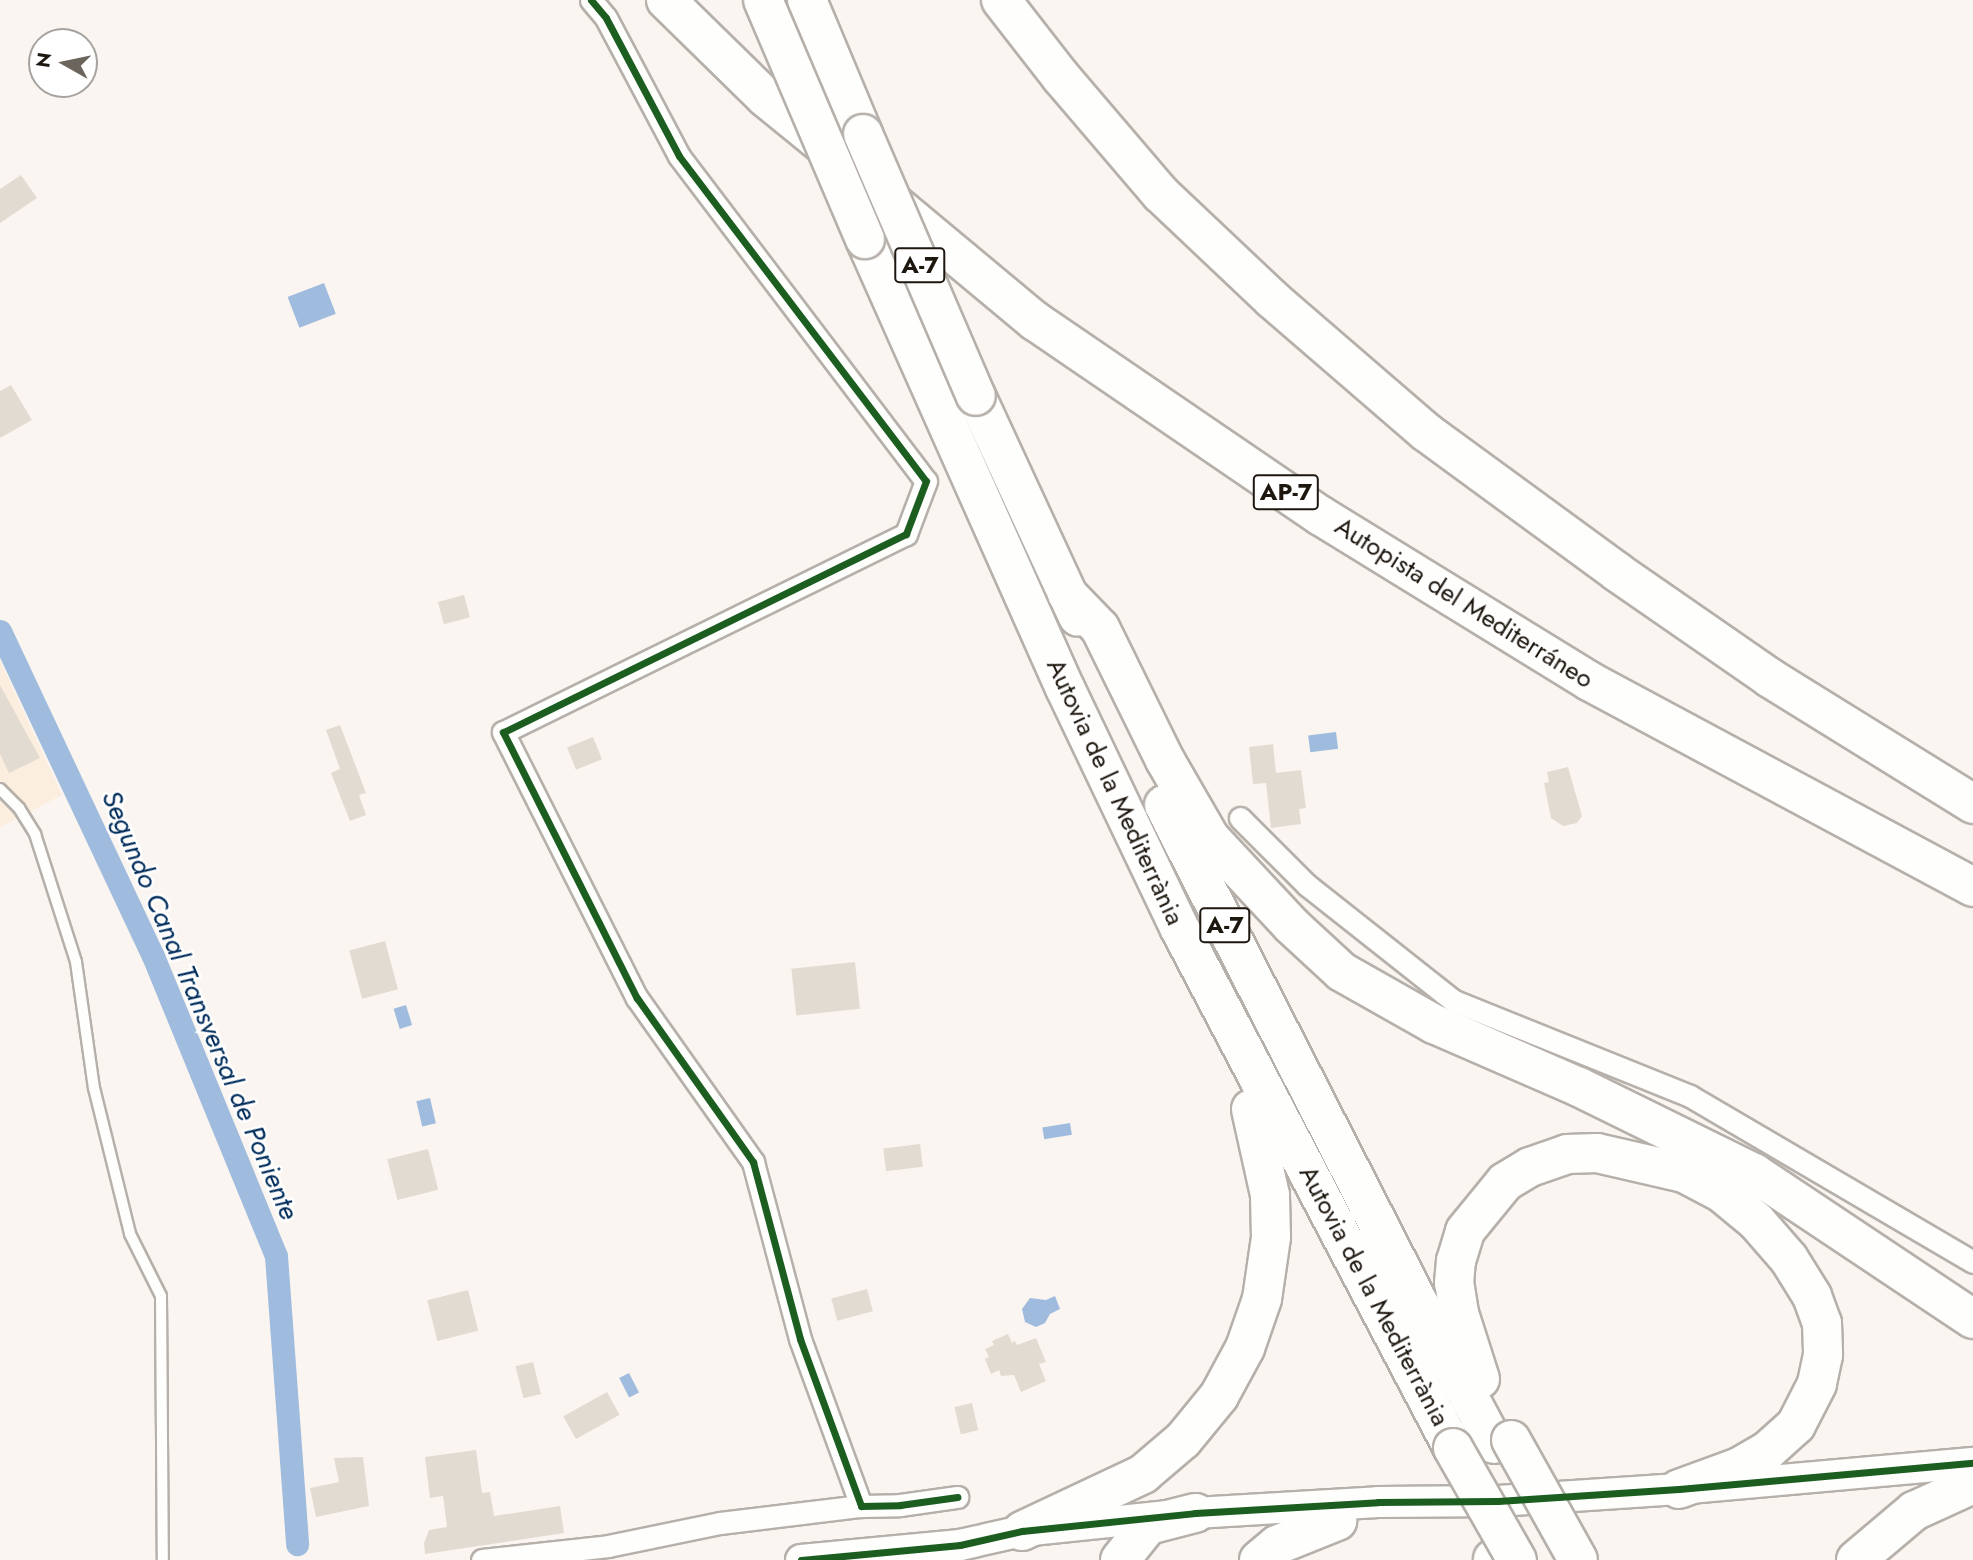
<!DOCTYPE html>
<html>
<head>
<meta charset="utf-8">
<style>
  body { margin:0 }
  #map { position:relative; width:1973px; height:1560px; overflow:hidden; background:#faf5f0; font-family:Jost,sans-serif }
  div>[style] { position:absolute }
  .built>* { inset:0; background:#fceedf }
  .water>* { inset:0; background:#9fbbdd; transform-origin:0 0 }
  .canal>* { height:23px; margin:-11.5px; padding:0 11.5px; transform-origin:11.5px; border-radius:11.5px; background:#9fbbdd }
  .building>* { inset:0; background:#e2dbd2; transform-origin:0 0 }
  .roads { filter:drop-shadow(2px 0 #b6b0aa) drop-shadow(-2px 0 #b6b0aa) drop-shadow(0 2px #b6b0aa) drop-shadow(0 -2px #b6b0aa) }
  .lane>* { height:10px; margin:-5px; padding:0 5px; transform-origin:5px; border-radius:5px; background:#fefefd }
  .street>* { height:21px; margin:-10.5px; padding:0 10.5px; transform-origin:10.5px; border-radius:10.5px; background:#fefefd }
  .secondary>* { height:30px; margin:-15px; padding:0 15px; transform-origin:15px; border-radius:15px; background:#fefefd }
  .highway>* { height:38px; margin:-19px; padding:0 19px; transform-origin:19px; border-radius:19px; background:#fefefd }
  .bridges { filter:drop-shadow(2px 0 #b6b0aa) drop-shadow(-2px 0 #b6b0aa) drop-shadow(0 2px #b6b0aa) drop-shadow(0 -2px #b6b0aa) }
  .highway-bridge>* { height:38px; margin:-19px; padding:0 19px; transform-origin:19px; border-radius:19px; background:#fefefd }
  .cycleway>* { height:7px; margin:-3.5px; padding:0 3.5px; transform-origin:3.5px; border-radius:3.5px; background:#1b5e20 }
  span { translate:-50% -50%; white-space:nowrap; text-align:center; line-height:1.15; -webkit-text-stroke:5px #fff; paint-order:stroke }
  .shield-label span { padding:2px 5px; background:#fff; border:2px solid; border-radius:5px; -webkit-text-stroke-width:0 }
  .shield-label { font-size:24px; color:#1e170f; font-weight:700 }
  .street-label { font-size:26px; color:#1e170f }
  .water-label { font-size:28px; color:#002c5a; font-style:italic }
  .north { position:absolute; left:28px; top:28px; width:70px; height:70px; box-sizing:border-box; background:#fff; border:2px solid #a5a29f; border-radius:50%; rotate:279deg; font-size:19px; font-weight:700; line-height:28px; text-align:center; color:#1e170f }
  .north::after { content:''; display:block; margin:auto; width:24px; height:32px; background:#6b655e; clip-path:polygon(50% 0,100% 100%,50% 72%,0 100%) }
</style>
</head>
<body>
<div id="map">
  <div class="built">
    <div style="clip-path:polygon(0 660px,62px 795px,0 827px)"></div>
  </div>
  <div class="water">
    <div style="left:324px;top:283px;width:33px;height:39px;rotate:69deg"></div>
    <div style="left:1336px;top:732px;width:17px;height:28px;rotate:83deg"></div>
    <div style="left:406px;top:1005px;width:21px;height:13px;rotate:73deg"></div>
    <div style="left:430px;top:1098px;width:26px;height:14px;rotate:77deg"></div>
    <div style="left:1070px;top:1123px;width:12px;height:28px;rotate:81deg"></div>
    <div style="clip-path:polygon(1055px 1296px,1060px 1309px,1050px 1314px,1045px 1323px,1036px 1327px,1025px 1322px,1022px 1309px,1030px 1298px,1046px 1300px)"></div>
    <div style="left:629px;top:1373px;width:22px;height:11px;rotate:63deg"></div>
  </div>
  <div class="canal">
    <div style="left:0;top:631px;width:359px;rotate:64.8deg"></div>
    <div style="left:153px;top:956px;width:324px;rotate:67.7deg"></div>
    <div style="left:276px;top:1256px;width:289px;rotate:85.8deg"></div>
  </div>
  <div class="building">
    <div style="clip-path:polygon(21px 175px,37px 198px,0 223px,0 189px)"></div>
    <div style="clip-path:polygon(11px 385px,32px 420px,0 438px,0 391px)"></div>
    <div style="left:464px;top:595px;width:23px;height:27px;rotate:75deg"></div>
    <div style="clip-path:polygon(0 685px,40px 758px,9px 773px,0 754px)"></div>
    <div style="clip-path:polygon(340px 725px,366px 793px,359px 795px,366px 815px,350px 821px,331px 773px,340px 769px,326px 730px)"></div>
    <div style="left:593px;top:737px;width:24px;height:28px;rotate:68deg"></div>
    <div style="clip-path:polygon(1273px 744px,1276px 773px,1301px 770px,1306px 808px,1299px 809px,1301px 824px,1271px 828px,1266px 783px,1253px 784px,1249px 747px)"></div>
    <div style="clip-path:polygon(1568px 767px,1582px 816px,1577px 823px,1563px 826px,1551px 818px,1544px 783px,1549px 782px,1547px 772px)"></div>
    <div style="left:385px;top:941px;width:50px;height:37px;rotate:75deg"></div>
    <div style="left:855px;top:962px;width:47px;height:64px;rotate:84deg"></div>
    <div style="left:920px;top:1144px;width:23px;height:37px;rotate:83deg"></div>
    <div style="left:428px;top:1149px;width:42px;height:42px;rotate:76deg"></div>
    <div style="left:867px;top:1289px;width:23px;height:37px;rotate:75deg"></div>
    <div style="left:468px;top:1290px;width:42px;height:42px;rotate:76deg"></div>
    <div style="clip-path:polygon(1008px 1334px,1012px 1343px,1015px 1341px,1017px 1345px,1036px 1338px,1046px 1362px,1039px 1364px,1046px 1381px,1021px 1392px,1014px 1375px,1001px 1376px,999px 1370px,991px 1374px,985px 1359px,989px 1357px,985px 1349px,994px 1345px,992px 1341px)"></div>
    <div style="left:533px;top:1362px;width:33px;height:18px;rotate:76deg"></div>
    <div style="left:607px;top:1392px;width:26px;height:50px;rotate:61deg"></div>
    <div style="left:972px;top:1403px;width:28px;height:18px;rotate:77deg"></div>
    <div style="clip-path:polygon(476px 1450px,482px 1493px,490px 1492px,494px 1516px,560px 1506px,564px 1533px,425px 1554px,424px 1543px,429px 1530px,447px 1527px,443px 1496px,430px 1498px,425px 1457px)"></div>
    <div style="clip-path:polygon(363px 1457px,369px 1506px,316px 1517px,310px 1488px,339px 1482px,334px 1458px)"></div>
  </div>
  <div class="roads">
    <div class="lane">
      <div style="left:0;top:789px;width:27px;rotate:45deg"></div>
      <div style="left:19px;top:808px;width:31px;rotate:58deg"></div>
      <div style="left:35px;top:834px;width:134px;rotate:72.2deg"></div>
      <div style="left:76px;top:962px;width:127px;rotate:81.9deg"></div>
      <div style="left:94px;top:1088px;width:150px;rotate:76.1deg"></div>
      <div style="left:130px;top:1234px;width:69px;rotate:63.4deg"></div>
      <div style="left:161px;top:1296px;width:264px;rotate:89.6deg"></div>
    </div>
    <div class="street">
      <div style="left:591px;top:0;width:23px;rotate:50deg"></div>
      <div style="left:606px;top:18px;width:156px;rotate:62.1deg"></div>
      <div style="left:679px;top:156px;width:408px;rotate:52.8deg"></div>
      <div style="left:926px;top:481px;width:57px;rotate:110.7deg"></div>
      <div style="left:906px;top:534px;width:449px;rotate:153.8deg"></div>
      <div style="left:503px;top:732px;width:298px;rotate:63.3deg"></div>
      <div style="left:637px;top:998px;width:201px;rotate:54.7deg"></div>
      <div style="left:753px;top:1162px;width:183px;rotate:75.1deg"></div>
      <div style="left:800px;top:1339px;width:178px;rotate:69.9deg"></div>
      <div style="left:861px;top:1506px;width:39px;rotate:-1deg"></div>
      <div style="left:900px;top:1505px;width:58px;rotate:-8deg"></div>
      <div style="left:1240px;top:818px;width:95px;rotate:45deg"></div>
      <div style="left:1307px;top:885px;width:187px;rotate:38.3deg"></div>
      <div style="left:1454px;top:1001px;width:254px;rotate:21.9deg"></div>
      <div style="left:1690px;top:1096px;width:328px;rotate:30.4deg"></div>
      <div style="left:482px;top:1560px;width:127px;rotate:-6.3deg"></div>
      <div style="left:608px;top:1546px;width:114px;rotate:-11.6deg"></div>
      <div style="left:720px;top:1523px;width:142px;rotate:-6.9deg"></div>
    </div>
    <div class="secondary">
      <div style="left:801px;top:1560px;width:160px;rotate:-5.4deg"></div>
      <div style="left:960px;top:1545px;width:64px;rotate:-12.7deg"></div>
      <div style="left:1022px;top:1531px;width:174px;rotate:-5.9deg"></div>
      <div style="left:1195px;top:1513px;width:183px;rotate:-3.4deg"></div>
      <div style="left:1378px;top:1502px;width:120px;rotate:-0.5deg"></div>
      <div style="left:1498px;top:1501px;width:181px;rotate:-3.8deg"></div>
      <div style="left:1679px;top:1489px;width:295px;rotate:-5.1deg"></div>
    </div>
    <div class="highway">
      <div style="left:666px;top:0;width:139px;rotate:44.4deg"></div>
      <div style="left:765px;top:97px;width:90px;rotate:39.2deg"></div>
      <div style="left:807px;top:0;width:145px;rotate:67.3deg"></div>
      <div style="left:1001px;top:0;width:98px;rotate:52.1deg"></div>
      <div style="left:1061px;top:77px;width:154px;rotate:49.5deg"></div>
      <div style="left:1161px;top:194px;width:153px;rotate:43.4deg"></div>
      <div style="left:1272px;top:299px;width:203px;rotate:40.8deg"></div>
      <div style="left:1426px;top:432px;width:237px;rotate:36.2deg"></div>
      <div style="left:1617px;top:572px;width:186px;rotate:34.7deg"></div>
      <div style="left:1770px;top:678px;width:239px;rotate:31.8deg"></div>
      <div style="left:886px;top:197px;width:194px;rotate:39.8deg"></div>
      <div style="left:1035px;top:321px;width:346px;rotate:34.3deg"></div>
      <div style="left:1321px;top:516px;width:315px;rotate:31.6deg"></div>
      <div style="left:1589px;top:681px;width:436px;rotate:28.2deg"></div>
      <div style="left:865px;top:239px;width:492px;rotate:66deg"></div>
      <div style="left:1065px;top:688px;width:267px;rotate:64.5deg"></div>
      <div style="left:1180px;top:929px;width:586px;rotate:62.26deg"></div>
      <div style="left:976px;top:396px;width:243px;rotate:65.2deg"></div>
      <div style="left:1067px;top:594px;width:47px;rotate:45.9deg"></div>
      <div style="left:1100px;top:628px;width:147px;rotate:63.8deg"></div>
      <div style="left:1165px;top:760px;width:90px;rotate:60deg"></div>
      <div style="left:1210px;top:838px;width:119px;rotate:47deg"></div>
      <div style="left:1291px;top:925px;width:69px;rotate:42.7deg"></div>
      <div style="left:1342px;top:972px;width:106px;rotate:29.5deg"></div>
      <div style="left:1434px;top:1024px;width:158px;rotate:23.5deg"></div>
      <div style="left:1579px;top:1087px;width:195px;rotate:26.2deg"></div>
      <div style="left:1754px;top:1173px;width:263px;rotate:33.7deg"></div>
      <div style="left:1164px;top:805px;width:558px;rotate:62.93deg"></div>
      <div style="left:1418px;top:1302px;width:161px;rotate:61.8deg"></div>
      <div style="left:1480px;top:1379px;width:69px;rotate:-107.7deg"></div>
      <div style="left:1459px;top:1313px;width:30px;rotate:-99deg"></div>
      <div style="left:1454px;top:1283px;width:22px;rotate:-85deg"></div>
      <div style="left:1456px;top:1261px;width:31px;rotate:-73deg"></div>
      <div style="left:1465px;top:1231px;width:63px;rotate:-50.8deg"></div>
      <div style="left:1505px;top:1182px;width:29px;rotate:-31deg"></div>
      <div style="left:1530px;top:1167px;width:39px;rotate:-19deg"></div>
      <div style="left:1567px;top:1154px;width:30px;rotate:-2deg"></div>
      <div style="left:1597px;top:1153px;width:89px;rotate:12.9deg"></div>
      <div style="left:1684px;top:1173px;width:43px;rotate:27.8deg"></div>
      <div style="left:1722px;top:1193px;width:44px;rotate:39.5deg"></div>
      <div style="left:1756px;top:1221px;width:50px;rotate:49deg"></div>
      <div style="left:1789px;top:1259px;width:44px;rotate:58.1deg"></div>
      <div style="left:1812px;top:1296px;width:29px;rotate:70deg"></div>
      <div style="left:1822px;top:1323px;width:32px;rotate:88deg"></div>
      <div style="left:1823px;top:1355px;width:30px;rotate:102deg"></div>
      <div style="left:1817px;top:1384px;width:46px;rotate:117.1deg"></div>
      <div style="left:1796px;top:1425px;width:39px;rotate:138deg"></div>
      <div style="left:1767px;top:1451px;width:32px;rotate:150deg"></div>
      <div style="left:1739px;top:1467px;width:64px;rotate:159.9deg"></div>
      <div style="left:1022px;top:1531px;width:134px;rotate:-25.2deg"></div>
      <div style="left:1143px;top:1474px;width:52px;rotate:-40.4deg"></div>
      <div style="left:1183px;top:1440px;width:57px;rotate:-50.7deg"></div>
      <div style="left:1219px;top:1396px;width:55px;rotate:-61.6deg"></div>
      <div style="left:1245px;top:1348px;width:52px;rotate:-70.9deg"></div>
      <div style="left:1262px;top:1299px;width:63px;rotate:-81.7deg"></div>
      <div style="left:1271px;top:1237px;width:42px;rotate:-91.4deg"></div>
      <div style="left:1270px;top:1195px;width:88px;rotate:-102.5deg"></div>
      <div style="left:1493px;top:1559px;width:1px;rotate:45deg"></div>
      <div style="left:1120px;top:1560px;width:45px;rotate:-51.3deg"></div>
      <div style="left:1148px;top:1525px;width:49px;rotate:-14.3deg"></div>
      <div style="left:1259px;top:1560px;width:23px;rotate:-40deg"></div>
      <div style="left:1277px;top:1545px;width:65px;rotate:-21.8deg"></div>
      <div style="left:1856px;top:1560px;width:76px;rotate:-40.2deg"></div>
      <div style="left:1914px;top:1511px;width:65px;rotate:-24.6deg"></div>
    </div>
  </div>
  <div class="bridges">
    <div class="highway-bridge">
      <div style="left:763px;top:0;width:260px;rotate:66.9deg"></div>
      <div style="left:863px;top:134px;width:285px;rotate:66.7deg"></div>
      <div style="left:1511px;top:1440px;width:137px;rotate:60.8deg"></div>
      <div style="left:1453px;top:1448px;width:129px;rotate:60.3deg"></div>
    </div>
  </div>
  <div class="cycleway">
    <div style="left:591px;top:0;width:23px;rotate:50deg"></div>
    <div style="left:606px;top:18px;width:156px;rotate:62.1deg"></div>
    <div style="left:679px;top:156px;width:408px;rotate:52.8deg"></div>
    <div style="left:926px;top:481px;width:57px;rotate:110.7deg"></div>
    <div style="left:906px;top:534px;width:449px;rotate:153.8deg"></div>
    <div style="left:503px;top:732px;width:298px;rotate:63.3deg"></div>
    <div style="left:637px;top:998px;width:201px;rotate:54.7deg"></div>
    <div style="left:753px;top:1162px;width:183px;rotate:75.1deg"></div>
    <div style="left:800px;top:1339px;width:178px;rotate:69.9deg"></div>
    <div style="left:861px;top:1506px;width:39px;rotate:-1deg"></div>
    <div style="left:900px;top:1505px;width:58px;rotate:-8deg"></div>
    <div style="left:801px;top:1560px;width:160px;rotate:-5.4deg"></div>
    <div style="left:960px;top:1545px;width:64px;rotate:-12.7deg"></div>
    <div style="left:1022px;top:1531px;width:174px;rotate:-5.9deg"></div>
    <div style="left:1195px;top:1513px;width:183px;rotate:-3.4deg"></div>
    <div style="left:1378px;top:1502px;width:120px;rotate:-0.5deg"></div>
    <div style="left:1498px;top:1501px;width:181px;rotate:-3.8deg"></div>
    <div style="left:1679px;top:1489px;width:295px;rotate:-5.1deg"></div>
  </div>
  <div class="shield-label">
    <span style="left:920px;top:265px">A-7</span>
    <span style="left:1286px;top:492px">AP-7</span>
    <span style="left:1225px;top:925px">A-7</span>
  </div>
  <div class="street-label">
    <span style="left:1464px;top:603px;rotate:32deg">Autopista del Mediterráneo</span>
    <span style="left:1115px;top:792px;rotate:65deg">Autovia de la Mediterrània</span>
    <span style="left:1374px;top:1296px;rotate:62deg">Autovia de la Mediterrània</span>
  </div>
  <div class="water-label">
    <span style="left:200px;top:1005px;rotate:67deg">Segundo Canal Transversal de Poniente</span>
  </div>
  <div class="north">N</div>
</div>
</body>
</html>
